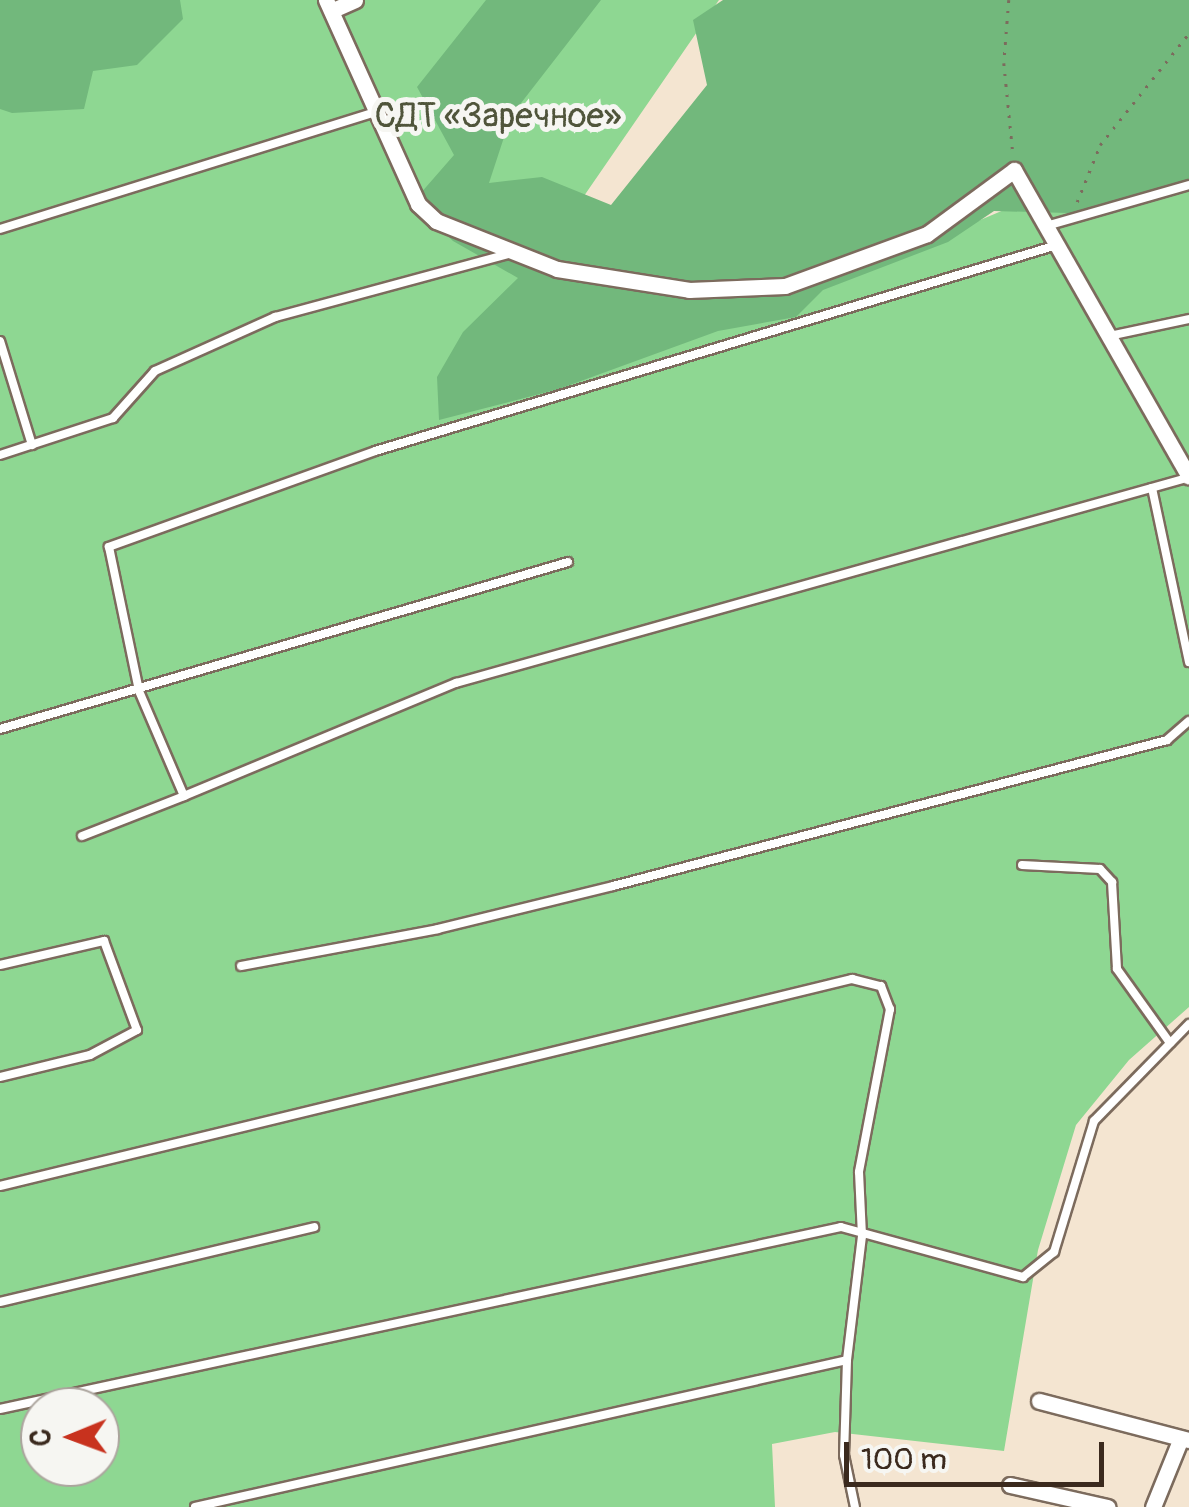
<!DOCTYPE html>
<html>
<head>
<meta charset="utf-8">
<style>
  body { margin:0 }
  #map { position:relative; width:1189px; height:1507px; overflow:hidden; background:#f4e5d1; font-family:Pangolin,sans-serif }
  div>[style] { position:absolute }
  .green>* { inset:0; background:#8ed792 }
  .forest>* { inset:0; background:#72b87c }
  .path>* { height:2.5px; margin-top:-1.25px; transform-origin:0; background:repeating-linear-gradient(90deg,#7c6b5d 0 2.5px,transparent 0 10.5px) }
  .roads { filter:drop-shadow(2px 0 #7c6b5d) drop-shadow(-2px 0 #7c6b5d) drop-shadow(0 2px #7c6b5d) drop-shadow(0 -2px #7c6b5d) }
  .lane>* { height:8px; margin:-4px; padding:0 4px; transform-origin:4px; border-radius:4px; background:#fff }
  .street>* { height:15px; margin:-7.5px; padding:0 7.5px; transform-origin:7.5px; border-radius:7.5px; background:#fff }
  span { translate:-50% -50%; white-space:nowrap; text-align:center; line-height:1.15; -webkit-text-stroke:10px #f6f6f2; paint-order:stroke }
  .park-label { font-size:35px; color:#50553b }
  .north { position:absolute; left:20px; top:1387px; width:100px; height:100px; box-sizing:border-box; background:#f6f6f2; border:2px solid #aba49d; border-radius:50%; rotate:269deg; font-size:28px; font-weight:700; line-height:40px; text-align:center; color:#3b2a1e }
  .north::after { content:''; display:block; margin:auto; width:35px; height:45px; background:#c8321e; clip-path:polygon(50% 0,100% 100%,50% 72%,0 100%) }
  .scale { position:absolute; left:844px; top:1442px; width:260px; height:45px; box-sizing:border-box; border:5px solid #3b2a1e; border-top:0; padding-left:12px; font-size:30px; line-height:35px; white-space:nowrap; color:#3b2a1e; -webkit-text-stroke:8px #f6f6f2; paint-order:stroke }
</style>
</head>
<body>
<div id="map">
  <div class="green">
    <div style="clip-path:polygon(evenodd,170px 0,719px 0,533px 270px,841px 279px,1023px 202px,1189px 166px,1189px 1007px,1129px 1060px,1076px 1125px,1038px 1250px,1004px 1451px,835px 1432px,772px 1444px,775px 1507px,0 1507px,0 107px,170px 0,40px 1407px,100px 1407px,100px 1467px,40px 1467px,40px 1407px)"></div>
  </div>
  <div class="forest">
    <div style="clip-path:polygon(0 0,180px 0,183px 19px,137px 65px,93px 71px,84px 109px,12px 113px,0 109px)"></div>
    <div style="clip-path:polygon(486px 0,601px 0,511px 116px,489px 183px,542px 177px,611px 205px,707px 85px,693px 20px,723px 0,1189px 0,1189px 181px,1103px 214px,994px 211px,948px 242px,823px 290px,796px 317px,718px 331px,559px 389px,439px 420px,437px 377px,463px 332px,518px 278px,453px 241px,413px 202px,454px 155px,417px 87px)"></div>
  </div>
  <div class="path">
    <div style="left:1009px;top:0;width:63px;rotate:94.5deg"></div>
    <div style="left:1004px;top:63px;width:90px;rotate:84.3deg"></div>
    <div style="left:1077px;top:202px;width:61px;rotate:-68deg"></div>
    <div style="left:1100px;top:145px;width:143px;rotate:-51.5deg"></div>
  </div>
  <div class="roads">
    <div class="lane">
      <div style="left:1046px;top:226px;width:149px;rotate:-16deg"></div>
      <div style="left:0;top:229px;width:394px;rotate:-17.3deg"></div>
      <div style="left:1057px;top:245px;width:712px;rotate:163.19deg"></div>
      <div style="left:375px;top:451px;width:283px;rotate:160.2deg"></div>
      <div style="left:109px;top:547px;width:147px;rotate:78.2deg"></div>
      <div style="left:139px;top:691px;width:114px;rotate:66.8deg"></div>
      <div style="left:184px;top:796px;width:295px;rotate:-22.6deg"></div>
      <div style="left:456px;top:683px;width:759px;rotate:-15.67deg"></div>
      <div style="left:1109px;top:336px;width:82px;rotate:-12deg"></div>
      <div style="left:0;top:341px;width:109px;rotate:72.9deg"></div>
      <div style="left:0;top:455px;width:119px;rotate:-18.1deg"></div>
      <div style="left:113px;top:418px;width:63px;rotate:-48.2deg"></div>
      <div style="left:155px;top:371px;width:132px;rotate:-24.2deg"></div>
      <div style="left:275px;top:317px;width:241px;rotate:-15.1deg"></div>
      <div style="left:1152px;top:488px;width:178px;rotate:78deg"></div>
      <div style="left:0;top:729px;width:592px;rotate:-16.38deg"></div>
      <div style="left:82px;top:836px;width:110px;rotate:-21.4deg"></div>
      <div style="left:1022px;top:865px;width:78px;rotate:2.9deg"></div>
      <div style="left:1100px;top:869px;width:18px;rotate:47deg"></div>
      <div style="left:1112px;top:882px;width:87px;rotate:86.7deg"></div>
      <div style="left:1117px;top:969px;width:91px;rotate:54.4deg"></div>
      <div style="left:0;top:965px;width:107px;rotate:-13deg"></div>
      <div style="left:104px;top:941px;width:95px;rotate:69.7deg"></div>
      <div style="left:137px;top:1030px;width:53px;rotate:152deg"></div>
      <div style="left:90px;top:1055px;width:93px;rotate:166.3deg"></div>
      <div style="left:241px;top:966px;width:200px;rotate:-10.6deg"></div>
      <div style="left:438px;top:929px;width:180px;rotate:-13.8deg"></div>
      <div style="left:613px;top:886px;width:573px;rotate:-14.76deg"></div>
      <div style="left:1167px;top:740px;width:29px;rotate:-41deg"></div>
      <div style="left:0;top:1186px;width:877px;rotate:-13.66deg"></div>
      <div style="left:852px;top:979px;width:30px;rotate:14deg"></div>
      <div style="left:881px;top:986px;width:25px;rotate:69deg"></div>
      <div style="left:890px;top:1009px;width:166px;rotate:100.8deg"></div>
      <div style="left:859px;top:1172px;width:64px;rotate:87.3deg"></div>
      <div style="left:862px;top:1236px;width:125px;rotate:96.9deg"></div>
      <div style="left:847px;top:1360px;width:95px;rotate:91.8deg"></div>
      <div style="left:844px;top:1455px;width:53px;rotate:78.1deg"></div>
      <div style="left:0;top:1302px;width:323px;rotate:-13.4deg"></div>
      <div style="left:0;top:1409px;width:860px;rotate:-12.21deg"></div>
      <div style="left:841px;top:1227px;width:189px;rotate:15.4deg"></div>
      <div style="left:1023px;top:1277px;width:40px;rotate:-39deg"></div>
      <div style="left:1054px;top:1252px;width:137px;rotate:-73deg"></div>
      <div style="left:1094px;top:1121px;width:136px;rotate:-45.6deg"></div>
      <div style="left:195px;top:1507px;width:668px;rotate:-12.71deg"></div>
    </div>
    <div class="street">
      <div style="left:326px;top:0;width:224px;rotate:65.7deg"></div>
      <div style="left:418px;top:204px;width:25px;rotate:43deg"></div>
      <div style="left:436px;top:221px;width:130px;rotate:21.6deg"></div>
      <div style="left:557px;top:269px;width:134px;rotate:9deg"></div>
      <div style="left:689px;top:290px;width:96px;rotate:-2.4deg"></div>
      <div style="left:785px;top:286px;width:151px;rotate:-20.1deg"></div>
      <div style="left:927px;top:234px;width:108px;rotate:-36.3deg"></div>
      <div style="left:1014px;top:170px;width:353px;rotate:60.3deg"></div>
      <div style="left:333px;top:10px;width:24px;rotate:-24deg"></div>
      <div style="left:1039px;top:1401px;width:155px;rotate:14.6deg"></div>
      <div style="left:1010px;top:1485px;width:100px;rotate:12.7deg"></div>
      <div style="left:1153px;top:1507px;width:74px;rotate:-67.9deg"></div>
    </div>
  </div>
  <div class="park-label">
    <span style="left:498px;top:116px">СДТ «Заречное»</span>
  </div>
  <div class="north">С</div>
  <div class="scale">100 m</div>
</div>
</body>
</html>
